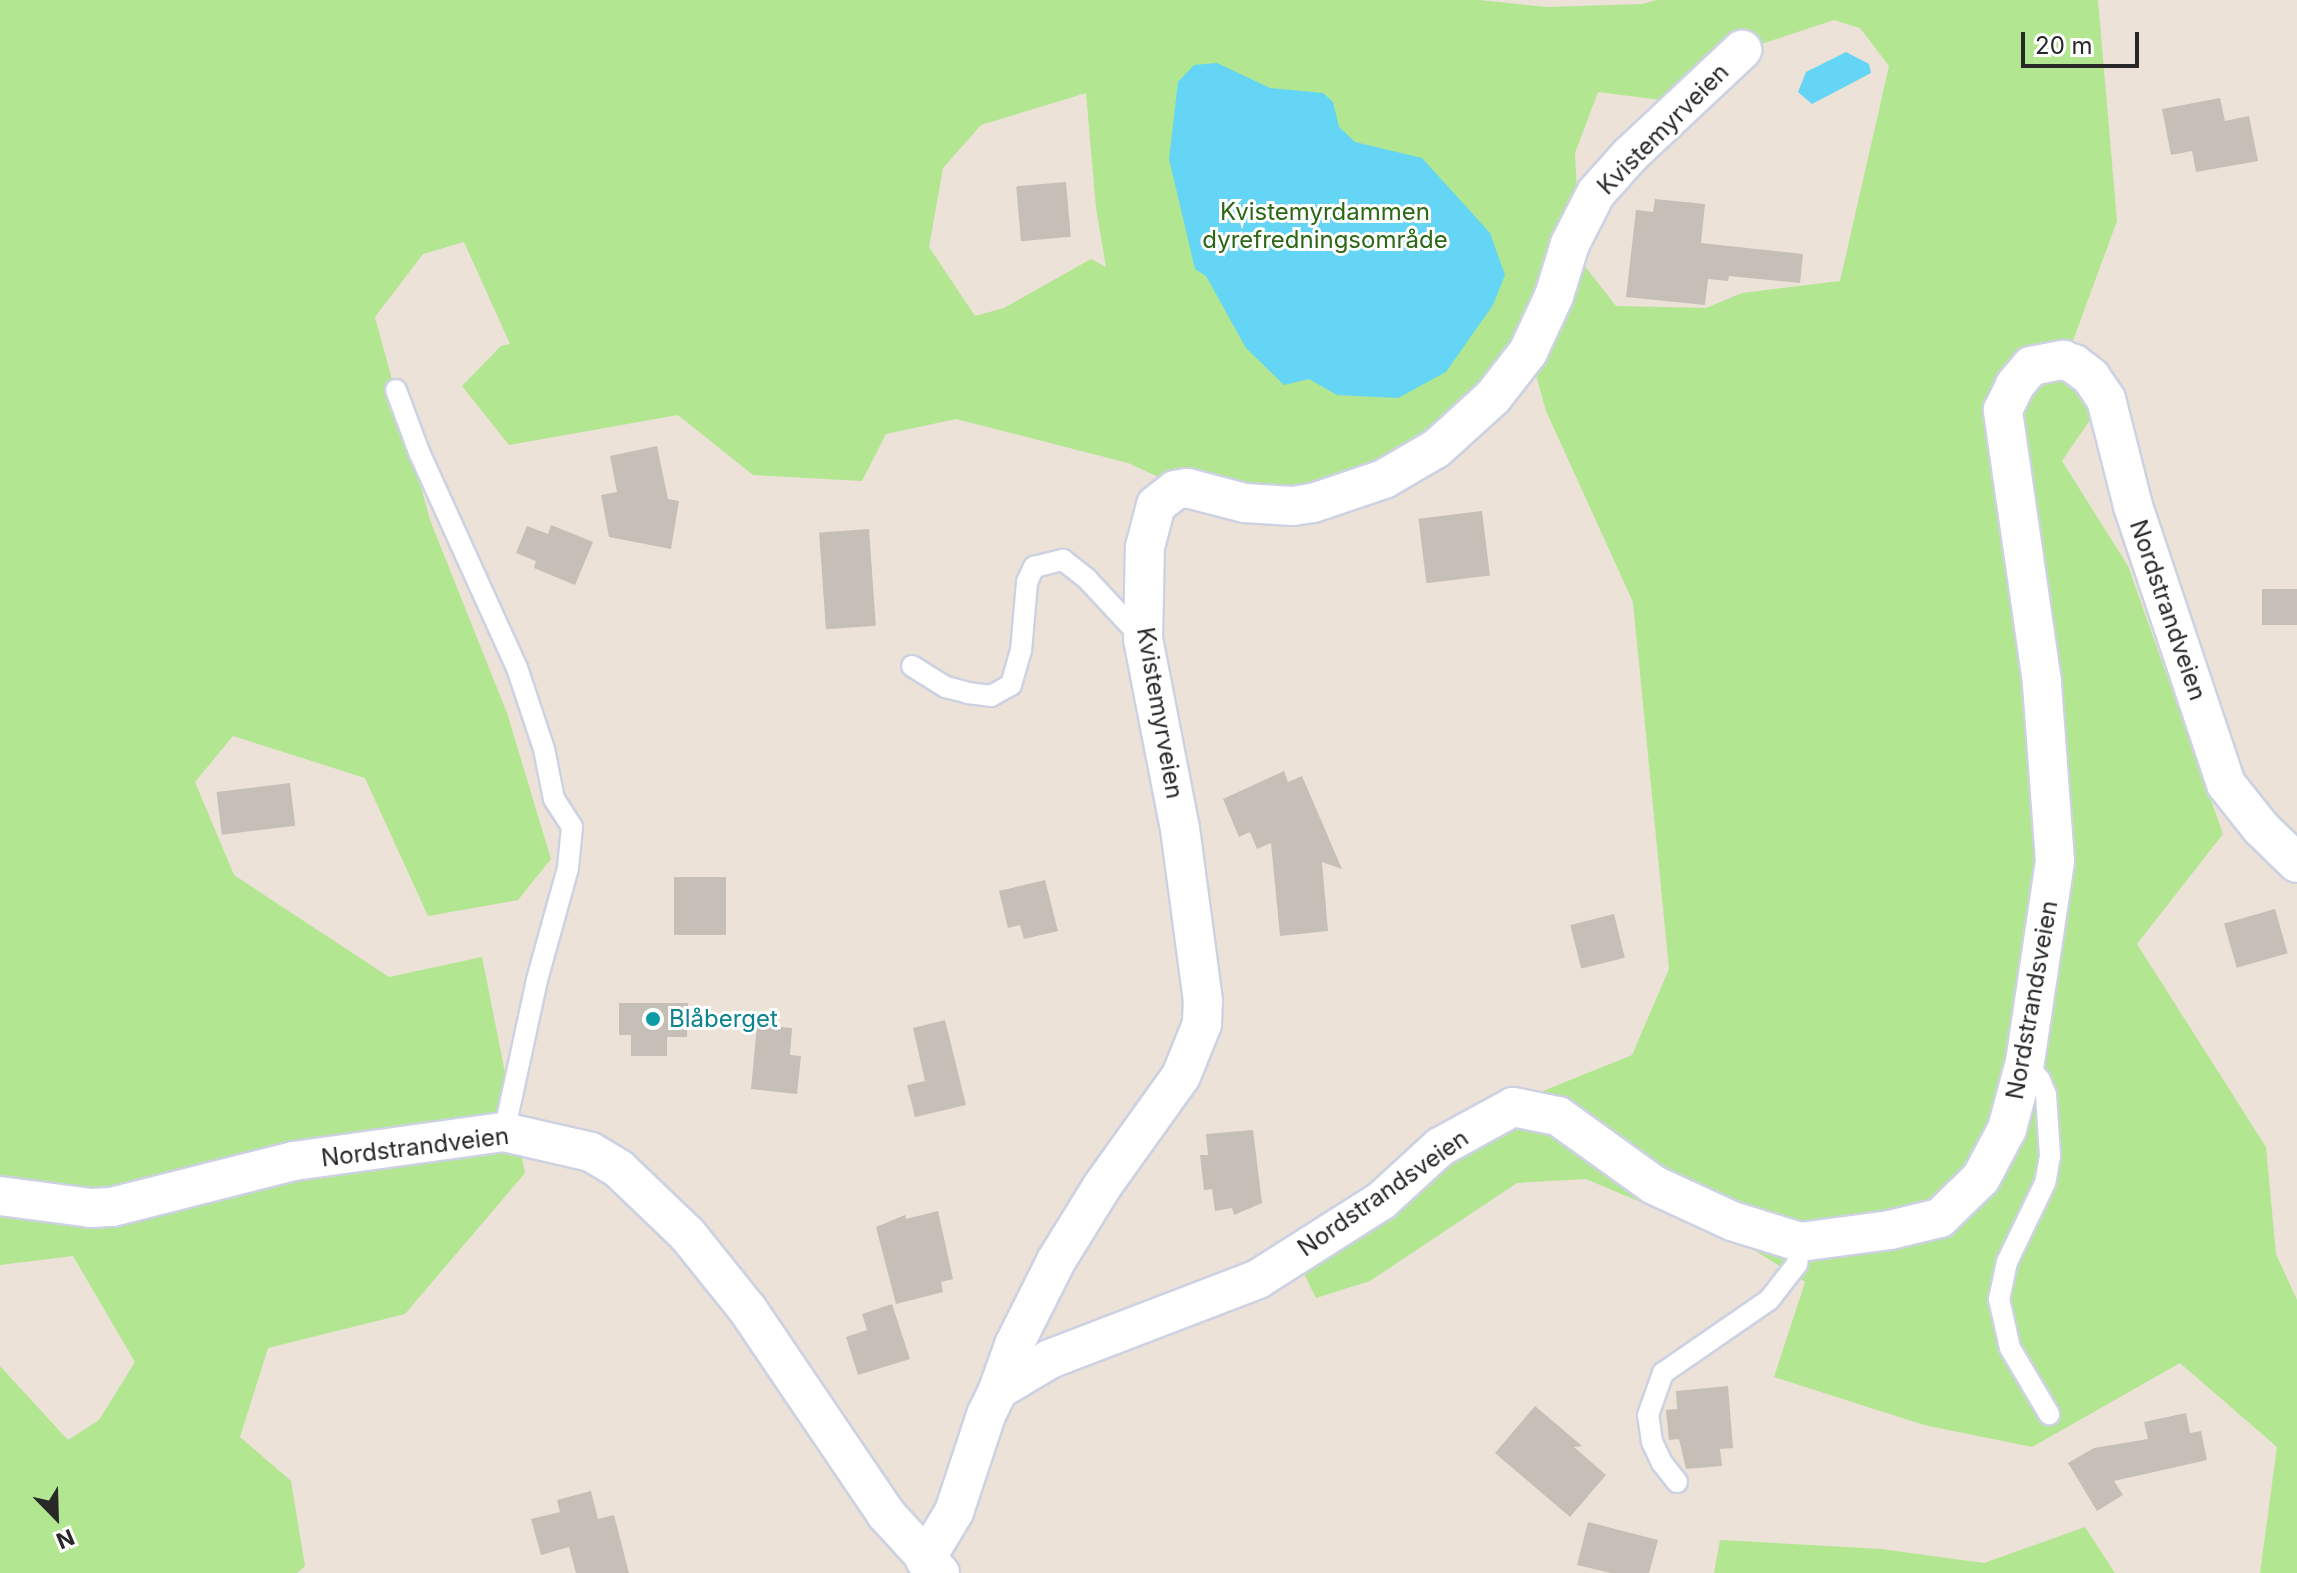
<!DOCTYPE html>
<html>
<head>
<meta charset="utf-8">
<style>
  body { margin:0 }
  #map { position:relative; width:2297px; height:1573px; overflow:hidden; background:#ece2d8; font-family:Inter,sans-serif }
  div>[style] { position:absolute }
  .green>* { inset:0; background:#b2e691 }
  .water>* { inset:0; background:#64d5f5 }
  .building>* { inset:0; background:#c6bfb8; transform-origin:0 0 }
  .roads { filter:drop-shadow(2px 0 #cdd2e2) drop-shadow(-2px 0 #cdd2e2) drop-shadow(0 2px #cdd2e2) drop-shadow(0 -2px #cdd2e2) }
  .lane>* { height:20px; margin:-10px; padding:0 10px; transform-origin:10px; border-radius:10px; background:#fff }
  .street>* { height:38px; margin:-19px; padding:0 19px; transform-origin:19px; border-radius:19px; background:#fff }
  .dots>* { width:22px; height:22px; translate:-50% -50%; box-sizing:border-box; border:4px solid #fff; border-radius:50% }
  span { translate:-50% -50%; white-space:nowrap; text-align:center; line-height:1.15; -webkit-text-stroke:6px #fff; paint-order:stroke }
  .street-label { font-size:24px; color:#282828 }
  .park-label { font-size:24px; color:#2a6815 }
  .culture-label { font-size:24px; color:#0d838f }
  .left { translate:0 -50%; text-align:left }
  .north { position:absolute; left:16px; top:1477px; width:80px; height:80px; -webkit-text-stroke:6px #fff; paint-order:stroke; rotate:157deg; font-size:22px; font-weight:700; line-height:32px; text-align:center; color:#282828 }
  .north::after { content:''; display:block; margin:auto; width:28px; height:36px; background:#282828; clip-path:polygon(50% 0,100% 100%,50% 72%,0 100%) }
  .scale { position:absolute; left:2021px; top:32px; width:118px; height:36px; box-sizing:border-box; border:4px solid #282828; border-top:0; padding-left:10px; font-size:24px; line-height:28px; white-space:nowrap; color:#282828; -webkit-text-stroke:6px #fff; paint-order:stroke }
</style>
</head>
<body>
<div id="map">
  <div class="green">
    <div style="clip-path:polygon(evenodd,0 0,1479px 0,1547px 7px,1643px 4px,1656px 0,2098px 0,2117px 221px,2064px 365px,2096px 411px,2062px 461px,2128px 566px,2223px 834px,2137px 944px,2266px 1147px,2276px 1254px,2297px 1300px,2297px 1573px,2260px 1573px,2277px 1447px,2180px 1363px,2032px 1447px,1924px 1425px,1774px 1377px,1805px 1282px,1754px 1250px,1586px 1179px,1517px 1183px,1370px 1281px,1316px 1298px,1301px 1268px,1431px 1145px,1543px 1091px,1632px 1055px,1669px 969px,1633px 602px,1546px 411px,1533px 364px,1340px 491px,1167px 481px,1128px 463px,956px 419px,886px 434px,862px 481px,753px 475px,678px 415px,509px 445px,462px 386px,501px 346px,510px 344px,464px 242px,423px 254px,375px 317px,430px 520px,507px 713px,551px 859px,518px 900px,428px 916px,365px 778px,233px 736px,195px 782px,234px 875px,389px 977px,482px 957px,525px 1173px,405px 1314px,268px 1348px,240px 1437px,291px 1481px,305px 1566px,297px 1573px,0 1573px,0 1366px,68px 1440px,99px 1420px,135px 1362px,73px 1256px,0 1265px,0 0,1834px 20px,1860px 28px,1889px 66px,1840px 281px,1742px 293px,1706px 308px,1616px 306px,1580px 260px,1575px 153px,1598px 92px,1661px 100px,1713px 60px,1834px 20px,0 0,1086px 93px,1096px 208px,1106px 267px,1091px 259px,1004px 308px,975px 316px,929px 247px,943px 168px,981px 125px,1086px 93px)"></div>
    <div style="clip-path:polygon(2085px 1527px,2115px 1573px,1714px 1573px,1720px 1540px,1881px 1549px,1984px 1563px)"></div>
  </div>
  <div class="water">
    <div style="clip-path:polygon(1846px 52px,1869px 64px,1871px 73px,1812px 104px,1798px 92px,1806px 72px)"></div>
    <div style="clip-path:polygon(1217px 63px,1270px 88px,1323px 93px,1333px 102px,1339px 127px,1355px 142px,1422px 158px,1490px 233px,1505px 275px,1493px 305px,1446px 372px,1398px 398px,1337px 395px,1309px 379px,1284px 385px,1246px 348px,1206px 276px,1195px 269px,1169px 159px,1178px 82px,1194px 65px)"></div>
  </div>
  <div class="building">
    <div style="clip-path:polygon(2220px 98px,2225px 121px,2249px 116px,2258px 161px,2196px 172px,2192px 151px,2171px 155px,2162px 109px)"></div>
    <div style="left:1066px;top:182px;width:55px;height:50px;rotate:85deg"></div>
    <div style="clip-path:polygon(1655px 199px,1705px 204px,1701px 243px,1803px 254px,1800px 283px,1729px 276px,1728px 281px,1708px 279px,1705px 305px,1626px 297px,1636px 210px,1653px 212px)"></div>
    <div style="clip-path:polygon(657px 446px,668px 499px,679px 501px,671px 549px,609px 537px,601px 495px,617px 492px,610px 456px)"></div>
    <div style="left:1482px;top:511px;width:65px;height:64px;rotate:83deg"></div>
    <div style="clip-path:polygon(551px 525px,593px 542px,575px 585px,534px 568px,536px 561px,516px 553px,527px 526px,548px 534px)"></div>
    <div style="left:869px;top:529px;width:97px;height:50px;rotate:86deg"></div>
    <div style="left:2297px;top:589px;width:36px;height:35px;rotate:90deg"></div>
    <div style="clip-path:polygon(1284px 771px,1288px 782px,1302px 776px,1342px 869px,1322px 862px,1328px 931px,1280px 936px,1271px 843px,1257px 849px,1250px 832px,1239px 837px,1223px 799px)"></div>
    <div style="left:290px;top:783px;width:43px;height:74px;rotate:83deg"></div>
    <div style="left:726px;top:877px;width:58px;height:52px;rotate:90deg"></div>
    <div style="clip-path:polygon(1045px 880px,1058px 931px,1024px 939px,1020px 925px,1008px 928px,999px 891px)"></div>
    <div style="left:2275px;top:909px;width:46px;height:53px;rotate:74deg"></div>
    <div style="left:1614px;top:914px;width:45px;height:45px;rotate:76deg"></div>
    <div style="clip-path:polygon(619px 1003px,688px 1003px,687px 1037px,667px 1037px,667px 1056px,631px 1056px,631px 1035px,619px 1035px)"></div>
    <div style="clip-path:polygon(945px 1020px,966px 1105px,915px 1117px,907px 1085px,925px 1081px,913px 1028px)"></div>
    <div style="clip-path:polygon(757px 1025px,792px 1028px,790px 1055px,801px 1056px,797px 1094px,751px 1089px)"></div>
    <div style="clip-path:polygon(1253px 1130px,1262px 1203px,1234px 1215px,1232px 1208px,1215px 1211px,1212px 1189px,1204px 1190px,1200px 1155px,1208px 1155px,1206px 1134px)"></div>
    <div style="clip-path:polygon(938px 1211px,953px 1279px,941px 1282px,943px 1292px,896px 1304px,876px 1227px,905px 1215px,906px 1219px)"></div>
    <div style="clip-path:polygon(892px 1304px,910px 1359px,858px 1375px,846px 1337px,867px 1330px,862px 1314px)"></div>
    <div style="clip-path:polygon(1728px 1386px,1733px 1448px,1720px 1449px,1722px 1466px,1686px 1469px,1679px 1439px,1669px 1440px,1666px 1410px,1677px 1409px,1676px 1391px)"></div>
    <div style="clip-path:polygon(1535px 1406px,1582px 1446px,1574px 1447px,1606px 1475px,1570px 1517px,1495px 1453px)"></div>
    <div style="clip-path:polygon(2186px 1413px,2190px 1433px,2201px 1431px,2207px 1460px,2114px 1481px,2123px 1495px,2097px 1511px,2068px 1463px,2094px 1448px,2148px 1439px,2144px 1422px)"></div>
    <div style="clip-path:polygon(591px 1491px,598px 1519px,614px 1515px,629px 1573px,576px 1573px,569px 1547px,541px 1555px,531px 1519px,560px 1512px,557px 1500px)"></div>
    <div style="clip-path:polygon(1588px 1522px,1658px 1540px,1649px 1573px,1611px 1573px,1577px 1565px)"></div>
  </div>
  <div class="roads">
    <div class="lane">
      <div style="left:396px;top:390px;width:66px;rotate:69.6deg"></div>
      <div style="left:419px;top:452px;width:237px;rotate:65.6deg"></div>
      <div style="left:517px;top:668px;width:85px;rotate:71.6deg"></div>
      <div style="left:544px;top:749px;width:51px;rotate:78.7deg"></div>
      <div style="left:554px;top:799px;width:33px;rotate:57deg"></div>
      <div style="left:572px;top:827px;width:41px;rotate:95.6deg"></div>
      <div style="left:568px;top:868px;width:116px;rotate:105.5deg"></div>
      <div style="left:537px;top:980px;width:156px;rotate:102.2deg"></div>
      <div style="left:912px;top:666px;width:40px;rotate:32deg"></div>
      <div style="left:946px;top:687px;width:23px;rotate:15deg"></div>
      <div style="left:968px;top:693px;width:23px;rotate:7deg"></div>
      <div style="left:991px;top:696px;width:23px;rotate:-29deg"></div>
      <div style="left:1011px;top:685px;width:35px;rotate:-74deg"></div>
      <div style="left:1021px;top:651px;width:69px;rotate:-85deg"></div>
      <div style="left:1027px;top:582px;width:17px;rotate:-65deg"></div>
      <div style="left:1034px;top:567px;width:30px;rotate:-14deg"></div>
      <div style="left:1063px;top:560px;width:31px;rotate:38deg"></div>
      <div style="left:1087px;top:579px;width:82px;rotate:47deg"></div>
      <div style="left:2025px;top:1062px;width:23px;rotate:50deg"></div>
      <div style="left:2040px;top:1080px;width:16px;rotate:68deg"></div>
      <div style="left:2046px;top:1095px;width:61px;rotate:86.2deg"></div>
      <div style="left:2050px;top:1156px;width:27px;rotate:100deg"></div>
      <div style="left:2045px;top:1183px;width:88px;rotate:115.7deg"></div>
      <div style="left:2007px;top:1262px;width:38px;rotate:102deg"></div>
      <div style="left:1999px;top:1299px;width:50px;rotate:77.3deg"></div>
      <div style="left:2010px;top:1348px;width:77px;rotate:59.4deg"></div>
      <div style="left:1677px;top:1482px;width:24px;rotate:-128deg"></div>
      <div style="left:1662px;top:1463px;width:23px;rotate:-115deg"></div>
      <div style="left:1652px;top:1442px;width:27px;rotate:-98deg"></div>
      <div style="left:1648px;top:1415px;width:45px;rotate:-70.3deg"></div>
      <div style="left:1663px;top:1373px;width:129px;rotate:-34.6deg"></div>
      <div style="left:1769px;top:1300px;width:46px;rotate:-52.1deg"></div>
      <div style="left:1797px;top:1264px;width:22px;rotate:-82deg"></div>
    </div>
    <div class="street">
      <div style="left:0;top:1196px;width:92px;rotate:7.5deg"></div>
      <div style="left:91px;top:1208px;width:21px;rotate:-3deg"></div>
      <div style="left:112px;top:1207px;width:188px;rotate:-14.2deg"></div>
      <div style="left:294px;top:1161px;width:212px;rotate:-7.9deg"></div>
      <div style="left:504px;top:1132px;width:89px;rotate:12.9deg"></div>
      <div style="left:591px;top:1152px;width:33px;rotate:31deg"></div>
      <div style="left:619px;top:1169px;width:94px;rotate:43.7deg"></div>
      <div style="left:687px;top:1234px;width:97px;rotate:51.2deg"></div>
      <div style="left:748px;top:1310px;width:246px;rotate:55.9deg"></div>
      <div style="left:886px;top:1514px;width:80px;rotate:47.5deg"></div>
      <div style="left:998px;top:1390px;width:48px;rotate:-70.4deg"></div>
      <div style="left:1014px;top:1345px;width:94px;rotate:-63.4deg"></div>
      <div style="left:1056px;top:1261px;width:89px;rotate:-58.3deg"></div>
      <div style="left:1103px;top:1185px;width:134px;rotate:-54.4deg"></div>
      <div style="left:1181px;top:1076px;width:56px;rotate:-68deg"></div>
      <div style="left:1202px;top:1024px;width:23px;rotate:-88deg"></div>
      <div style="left:1203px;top:1001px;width:174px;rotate:-97.6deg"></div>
      <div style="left:1180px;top:829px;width:194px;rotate:-101deg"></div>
      <div style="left:1143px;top:639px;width:92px;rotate:-88.8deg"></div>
      <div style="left:1145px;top:547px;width:43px;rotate:-75.3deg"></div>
      <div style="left:1156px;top:505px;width:24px;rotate:-38deg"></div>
      <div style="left:1175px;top:490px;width:12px;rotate:-9deg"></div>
      <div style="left:1187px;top:488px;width:59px;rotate:14.7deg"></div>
      <div style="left:1244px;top:503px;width:49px;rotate:3.5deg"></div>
      <div style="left:1293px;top:506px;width:20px;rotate:-9deg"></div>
      <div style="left:1313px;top:503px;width:75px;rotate:-18.7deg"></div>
      <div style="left:1384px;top:479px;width:61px;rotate:-30.3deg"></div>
      <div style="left:1437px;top:448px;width:76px;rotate:-42.3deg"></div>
      <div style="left:1493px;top:397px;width:57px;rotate:-52.1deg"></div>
      <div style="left:1528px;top:352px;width:62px;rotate:-65.1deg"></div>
      <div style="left:1554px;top:296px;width:54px;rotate:-72.9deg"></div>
      <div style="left:1570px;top:244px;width:57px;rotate:-63deg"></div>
      <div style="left:1596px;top:193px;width:51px;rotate:-48.2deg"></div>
      <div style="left:1630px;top:155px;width:154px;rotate:-43.2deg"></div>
      <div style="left:925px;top:1560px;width:56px;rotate:-58.9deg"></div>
      <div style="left:954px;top:1512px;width:102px;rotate:-71.7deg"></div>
      <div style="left:986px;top:1415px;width:28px;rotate:-64deg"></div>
      <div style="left:998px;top:1390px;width:61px;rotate:-30.8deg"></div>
      <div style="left:1050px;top:1359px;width:223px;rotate:-21deg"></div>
      <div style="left:1258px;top:1279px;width:146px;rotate:-32.4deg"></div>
      <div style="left:1381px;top:1201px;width:80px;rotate:-42.5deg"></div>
      <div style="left:1440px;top:1147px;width:83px;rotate:-28.7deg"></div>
      <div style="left:1513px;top:1107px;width:46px;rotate:11.3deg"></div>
      <div style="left:1558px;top:1116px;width:118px;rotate:35.7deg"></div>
      <div style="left:1654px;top:1185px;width:86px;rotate:24.8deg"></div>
      <div style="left:1732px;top:1221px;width:71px;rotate:17.2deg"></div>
      <div style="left:1800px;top:1242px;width:91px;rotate:-7.6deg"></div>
      <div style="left:1890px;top:1230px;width:51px;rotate:-13.5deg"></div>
      <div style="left:1940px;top:1218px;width:57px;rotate:-44.3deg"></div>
      <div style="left:1981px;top:1178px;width:55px;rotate:-62deg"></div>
      <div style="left:2007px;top:1129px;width:69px;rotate:-75deg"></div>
      <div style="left:2025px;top:1062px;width:203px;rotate:-81.5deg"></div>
      <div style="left:2055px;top:861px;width:179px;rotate:-94.2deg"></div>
      <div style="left:2042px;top:682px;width:275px;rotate:-98.2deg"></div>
      <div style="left:2003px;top:410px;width:28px;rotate:-64deg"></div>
      <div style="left:2015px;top:385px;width:25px;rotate:-50deg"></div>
      <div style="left:2031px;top:366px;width:33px;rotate:-11deg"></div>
      <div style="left:2063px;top:360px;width:12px;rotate:20deg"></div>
      <div style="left:2074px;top:364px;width:21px;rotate:37deg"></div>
      <div style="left:2091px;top:377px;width:27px;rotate:56deg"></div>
      <div style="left:2106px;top:399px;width:110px;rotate:75.8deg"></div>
      <div style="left:2133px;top:506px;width:293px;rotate:71.5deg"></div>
      <div style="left:2226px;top:784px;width:56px;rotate:51.5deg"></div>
      <div style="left:2261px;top:828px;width:50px;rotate:44.2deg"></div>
    </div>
  </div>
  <div class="dots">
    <div style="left:653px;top:1019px;background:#0f9aa8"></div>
  </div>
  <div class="street-label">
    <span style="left:1663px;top:129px;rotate:-45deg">Kvistemyrveien</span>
    <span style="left:2168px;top:610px;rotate:71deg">Nordstrandveien</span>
    <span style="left:1160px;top:713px;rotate:80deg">Kvistemyrveien</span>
    <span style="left:2032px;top:1000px;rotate:-80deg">Nordstrandsveien</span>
    <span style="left:415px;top:1147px;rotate:-7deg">Nordstrandveien</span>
    <span style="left:1383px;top:1193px;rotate:-35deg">Nordstrandsveien</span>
  </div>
  <div class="park-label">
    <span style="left:1325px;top:226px">Kvistemyrdammen<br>dyrefredningsområde</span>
  </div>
  <div class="culture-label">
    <span class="left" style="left:669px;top:1019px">Blåberget</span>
  </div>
  <div class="north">N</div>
  <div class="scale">20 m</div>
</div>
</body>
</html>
